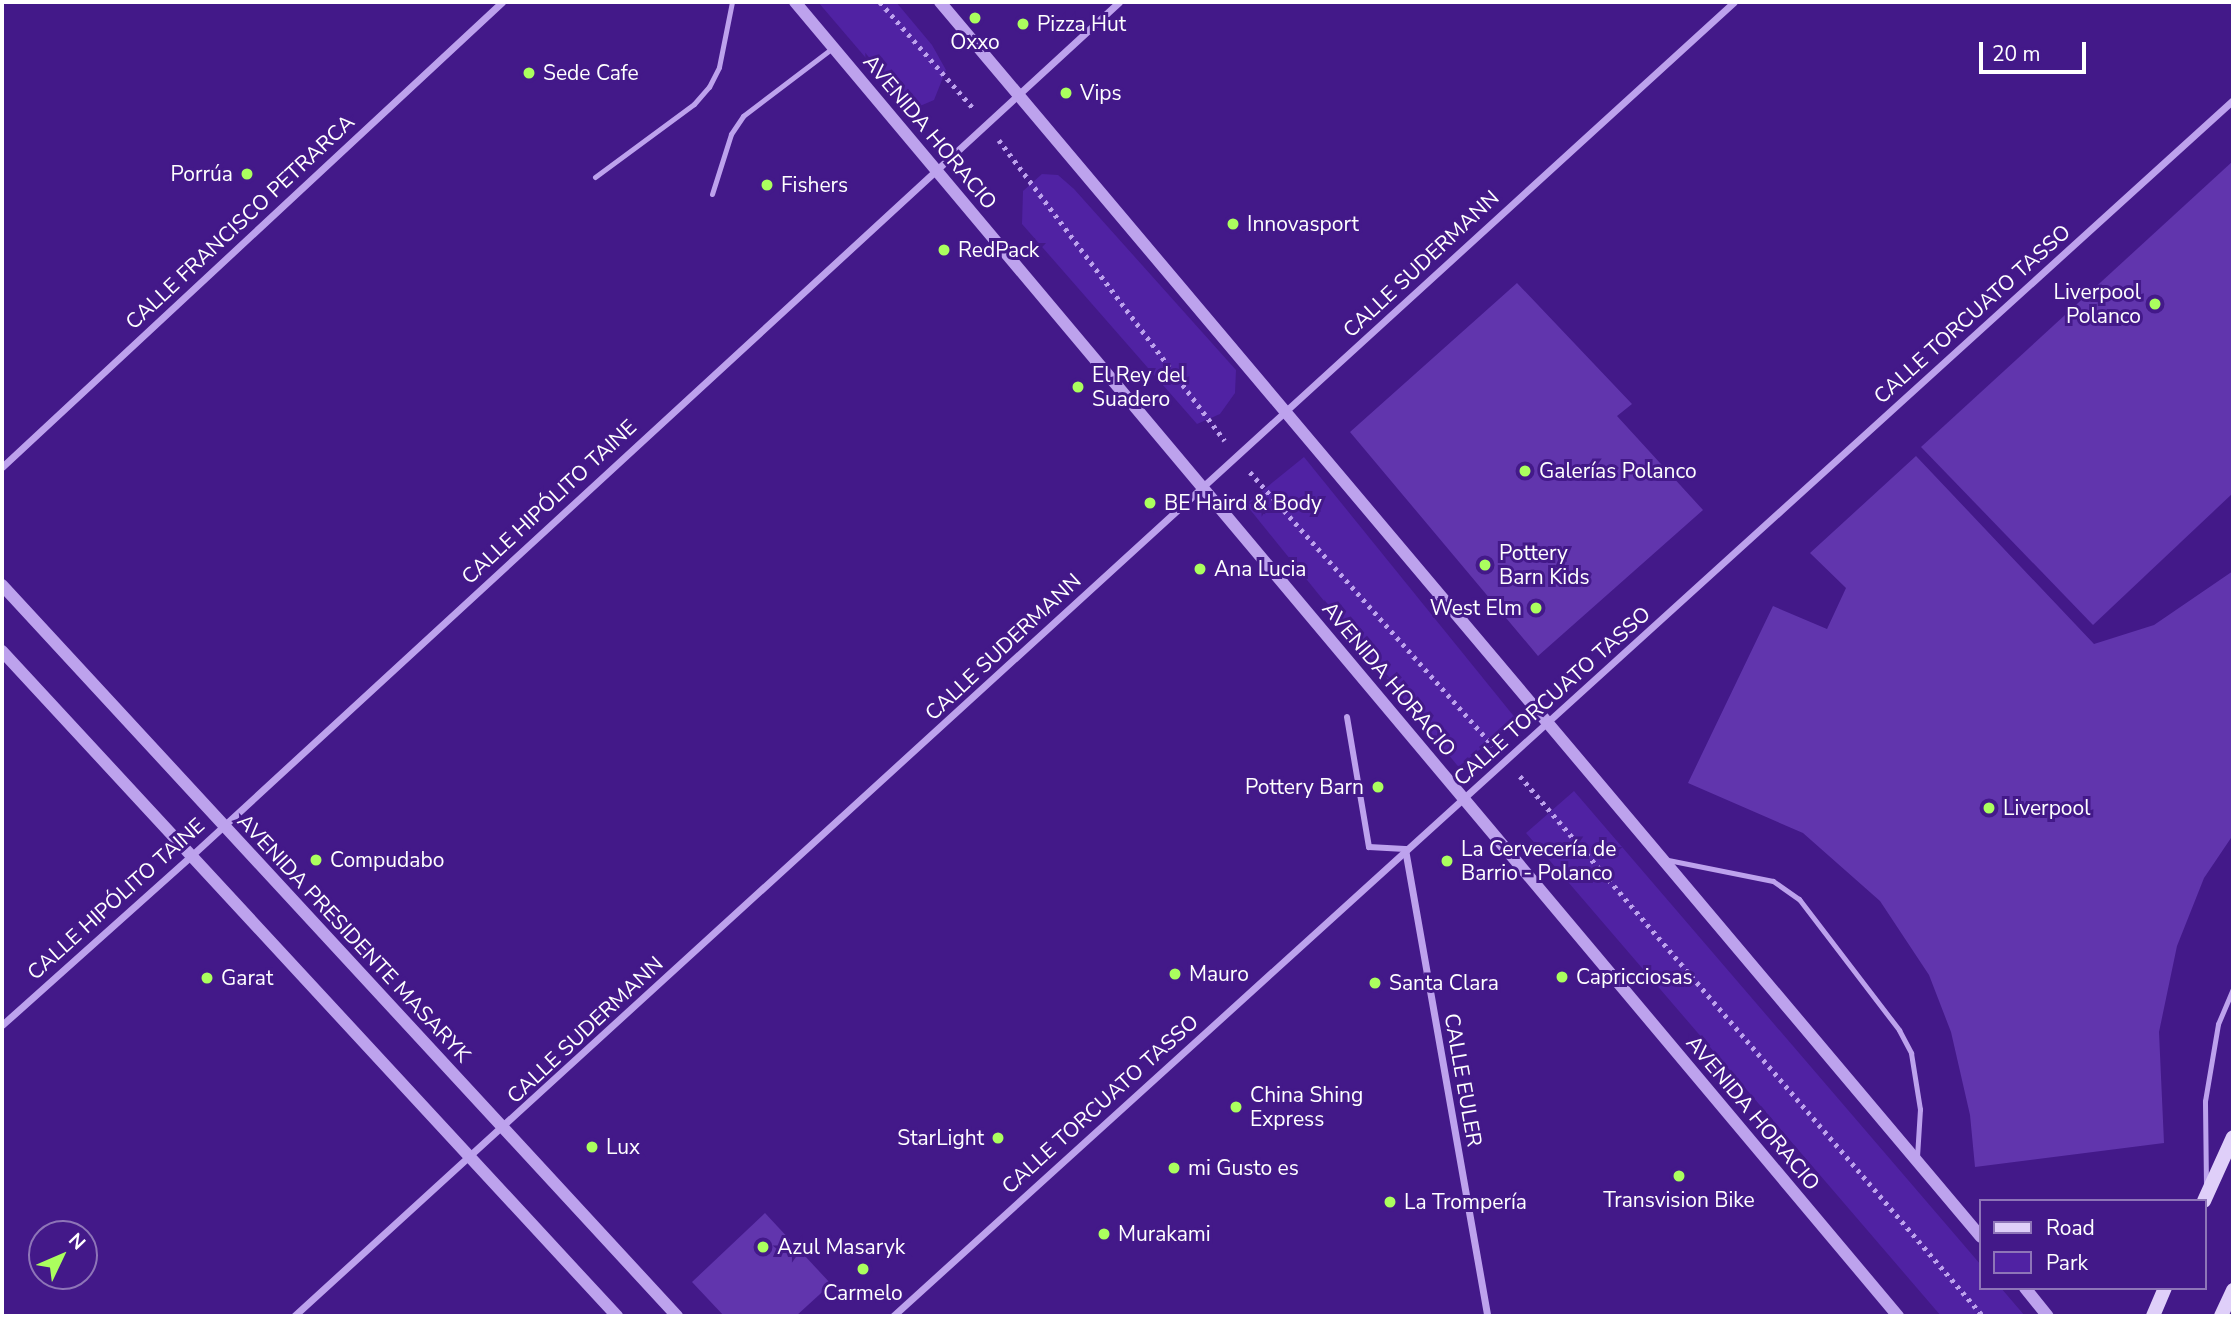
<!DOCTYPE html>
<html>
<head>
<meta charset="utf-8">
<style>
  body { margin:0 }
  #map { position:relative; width:2235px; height:1318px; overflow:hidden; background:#431989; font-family:"Nunito Sans",sans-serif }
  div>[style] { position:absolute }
  .green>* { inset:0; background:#5022a3; transform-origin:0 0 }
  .building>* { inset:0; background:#6135ad }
  .path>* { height:4.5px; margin-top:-2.25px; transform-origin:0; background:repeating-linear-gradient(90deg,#bda2ed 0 3.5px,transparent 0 8.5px) }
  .service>* { height:5px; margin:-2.5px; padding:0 2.5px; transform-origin:2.5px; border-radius:2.5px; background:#bda2ed }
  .pedestrian>* { height:6px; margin:-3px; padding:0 3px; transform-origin:3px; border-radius:3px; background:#bda2ed }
  .minor>* { height:7px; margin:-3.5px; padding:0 3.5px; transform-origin:3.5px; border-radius:3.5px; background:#bda2ed }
  .tertiary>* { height:12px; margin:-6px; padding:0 6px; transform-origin:6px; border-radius:6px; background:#bda2ed }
  .secondary>* { height:14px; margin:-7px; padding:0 7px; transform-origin:7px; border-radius:7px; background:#dfcff9 }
  .dots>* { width:19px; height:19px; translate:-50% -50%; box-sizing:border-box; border:4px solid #431989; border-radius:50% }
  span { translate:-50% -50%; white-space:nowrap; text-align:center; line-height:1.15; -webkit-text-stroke:6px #431989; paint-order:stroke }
  .poi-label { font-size:21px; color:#fff }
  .left { translate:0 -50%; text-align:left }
  .right { translate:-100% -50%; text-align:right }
  .street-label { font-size:21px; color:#fff }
  .frame { position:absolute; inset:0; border:4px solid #fff; pointer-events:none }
  .legend { position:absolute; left:1979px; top:1199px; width:228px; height:91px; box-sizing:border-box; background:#431989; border:2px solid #8e75b8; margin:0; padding:9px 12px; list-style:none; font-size:21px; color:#fff }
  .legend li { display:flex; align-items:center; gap:14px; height:35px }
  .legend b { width:35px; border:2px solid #8e75b8 }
  .north { position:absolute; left:28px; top:1220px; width:70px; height:70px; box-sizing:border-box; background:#431989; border:2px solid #8e75b8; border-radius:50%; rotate:46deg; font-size:19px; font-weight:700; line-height:28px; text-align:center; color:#fff }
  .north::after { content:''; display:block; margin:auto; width:24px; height:32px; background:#abff5e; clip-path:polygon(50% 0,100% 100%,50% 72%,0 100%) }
  .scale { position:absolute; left:1979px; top:42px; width:107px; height:32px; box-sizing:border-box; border:4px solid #fff; border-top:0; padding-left:9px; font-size:21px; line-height:24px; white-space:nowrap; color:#fff; -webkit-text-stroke:5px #431989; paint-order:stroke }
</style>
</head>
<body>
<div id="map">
  <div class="green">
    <div style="clip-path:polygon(818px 2px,896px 2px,932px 45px,946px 70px,934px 100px,920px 106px,901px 99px)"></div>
    <div style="clip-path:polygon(1042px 174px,1058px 175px,1074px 189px,1236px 370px,1235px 393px,1220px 414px,1197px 424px,1022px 224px,1023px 191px)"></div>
    <div style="left:1304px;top:457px;width:338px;height:75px;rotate:51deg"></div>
    <div style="clip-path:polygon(1574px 791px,1981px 1265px,1981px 1288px,2001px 1288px,2025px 1316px,1941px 1316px,1526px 833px)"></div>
  </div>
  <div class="building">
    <div style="clip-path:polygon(2233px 161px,2233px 493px,2093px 625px,1921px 447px)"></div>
    <div style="clip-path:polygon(1517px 283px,1632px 404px,1617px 416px,1703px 510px,1538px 656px,1350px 432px)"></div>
    <div style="clip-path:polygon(1916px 456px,2094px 644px,2154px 625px,2233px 571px,2233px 835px,2204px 878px,2177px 946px,2159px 1032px,2164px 1143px,1975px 1167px,1970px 1115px,1951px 1032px,1929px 975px,1880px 901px,1803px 833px,1688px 783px,1773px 606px,1827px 629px,1846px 588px,1810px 553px)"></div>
    <div style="clip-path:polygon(765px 1213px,831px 1284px,796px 1316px,724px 1316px,692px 1282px)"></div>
  </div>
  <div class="path">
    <div style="left:880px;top:2px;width:142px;rotate:48.7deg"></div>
    <div style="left:999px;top:140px;width:376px;rotate:53.1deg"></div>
    <div style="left:1250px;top:472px;width:366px;rotate:48.4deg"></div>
    <div style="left:1520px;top:776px;width:711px;rotate:49.39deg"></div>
  </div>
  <div class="service">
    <div style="left:595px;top:177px;width:123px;rotate:-36.4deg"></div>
    <div style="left:694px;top:104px;width:23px;rotate:-49deg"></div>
    <div style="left:709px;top:87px;width:22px;rotate:-63deg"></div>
    <div style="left:719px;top:67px;width:66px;rotate:-78.7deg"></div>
    <div style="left:712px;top:194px;width:63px;rotate:-72.4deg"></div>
    <div style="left:731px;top:134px;width:22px;rotate:-56deg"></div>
    <div style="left:743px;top:116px;width:114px;rotate:-37.2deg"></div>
    <div style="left:1668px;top:860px;width:107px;rotate:11.3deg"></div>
    <div style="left:1773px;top:881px;width:32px;rotate:35deg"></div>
    <div style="left:1799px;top:899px;width:165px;rotate:52.6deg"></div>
    <div style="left:1899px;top:1030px;width:26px;rotate:62deg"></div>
    <div style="left:1911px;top:1053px;width:57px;rotate:80.9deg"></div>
    <div style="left:1920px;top:1109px;width:48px;rotate:93.6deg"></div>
    <div style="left:2206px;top:1185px;width:84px;rotate:-90.7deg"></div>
    <div style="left:2205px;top:1101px;width:78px;rotate:-80.4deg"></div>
    <div style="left:2218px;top:1024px;width:38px;rotate:-67deg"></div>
  </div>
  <div class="pedestrian">
    <div style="left:1347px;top:717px;width:132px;rotate:80.4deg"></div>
    <div style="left:1369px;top:847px;width:36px;rotate:3deg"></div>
  </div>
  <div class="minor">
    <div style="left:2px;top:467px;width:683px;rotate:-42.92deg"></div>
    <div style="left:1405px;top:849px;width:474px;rotate:80deg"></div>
    <div style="left:2px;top:1025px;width:254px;rotate:-41.8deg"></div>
    <div style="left:191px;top:856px;width:1261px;rotate:-42.62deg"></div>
    <div style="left:294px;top:1316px;width:1949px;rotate:-42.38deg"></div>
    <div style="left:893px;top:1316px;width:1809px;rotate:-42.22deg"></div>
  </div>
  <div class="tertiary">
    <div style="left:795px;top:2px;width:1716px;rotate:49.99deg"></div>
    <div style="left:940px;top:2px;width:1615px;rotate:49.87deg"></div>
    <div style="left:2px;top:585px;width:995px;rotate:47.28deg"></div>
    <div style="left:2px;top:651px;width:906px;rotate:47.24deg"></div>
    <div style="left:2025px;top:1288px;width:36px;rotate:51deg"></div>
  </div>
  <div class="secondary">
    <div style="left:2204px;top:1201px;width:70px;rotate:-65.6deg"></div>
    <div style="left:2153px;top:1316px;width:30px;rotate:-67deg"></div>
    <div style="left:2221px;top:1316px;width:29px;rotate:-65deg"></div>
  </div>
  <div class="dots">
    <div style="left:975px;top:18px;background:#abff5e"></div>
    <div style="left:1023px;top:24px;background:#abff5e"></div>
    <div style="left:529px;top:73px;background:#abff5e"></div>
    <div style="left:1066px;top:93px;background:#abff5e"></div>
    <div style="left:247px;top:174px;background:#abff5e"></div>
    <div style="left:767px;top:185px;background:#abff5e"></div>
    <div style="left:1233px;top:224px;background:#abff5e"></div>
    <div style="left:944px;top:250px;background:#abff5e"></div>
    <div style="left:2155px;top:304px;background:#abff5e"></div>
    <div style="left:1078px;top:387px;background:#abff5e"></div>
    <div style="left:1525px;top:471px;background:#abff5e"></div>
    <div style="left:1150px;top:503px;background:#abff5e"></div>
    <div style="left:1485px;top:565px;background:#abff5e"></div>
    <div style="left:1200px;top:569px;background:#abff5e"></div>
    <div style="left:1536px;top:608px;background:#abff5e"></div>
    <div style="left:1378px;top:787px;background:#abff5e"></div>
    <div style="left:1989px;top:808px;background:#abff5e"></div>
    <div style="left:316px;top:860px;background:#abff5e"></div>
    <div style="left:1447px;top:861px;background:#abff5e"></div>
    <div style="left:1175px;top:974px;background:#abff5e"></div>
    <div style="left:1562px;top:977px;background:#abff5e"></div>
    <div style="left:207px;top:978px;background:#abff5e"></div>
    <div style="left:1375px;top:983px;background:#abff5e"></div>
    <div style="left:1236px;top:1107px;background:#abff5e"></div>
    <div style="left:998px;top:1138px;background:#abff5e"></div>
    <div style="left:592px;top:1147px;background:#abff5e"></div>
    <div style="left:1174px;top:1168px;background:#abff5e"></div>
    <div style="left:1679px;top:1176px;background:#abff5e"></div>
    <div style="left:1390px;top:1202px;background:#abff5e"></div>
    <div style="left:1104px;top:1234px;background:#abff5e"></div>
    <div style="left:763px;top:1247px;background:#abff5e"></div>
    <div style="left:863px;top:1269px;background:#abff5e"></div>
  </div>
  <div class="poi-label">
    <span class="left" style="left:1037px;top:24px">Pizza Hut</span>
    <span style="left:975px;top:42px">Oxxo</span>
    <span class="left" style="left:543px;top:73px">Sede Cafe</span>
    <span class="left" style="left:1080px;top:93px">Vips</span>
    <span class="right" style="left:233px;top:174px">Porrúa</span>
    <span class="left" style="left:781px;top:185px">Fishers</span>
    <span class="left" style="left:1247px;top:224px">Innovasport</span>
    <span class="left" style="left:958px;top:250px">RedPack</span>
    <span class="right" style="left:2141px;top:304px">Liverpool<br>Polanco</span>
    <span class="left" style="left:1092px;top:387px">El Rey del<br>Suadero</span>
    <span class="left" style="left:1539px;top:471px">Galerías Polanco</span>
    <span class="left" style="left:1164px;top:503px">BE Haird &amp; Body</span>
    <span class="left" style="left:1499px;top:565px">Pottery<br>Barn Kids</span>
    <span class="left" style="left:1214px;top:569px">Ana Lucia</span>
    <span class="right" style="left:1522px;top:608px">West Elm</span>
    <span class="right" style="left:1364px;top:787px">Pottery Barn</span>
    <span class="left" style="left:2003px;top:808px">Liverpool</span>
    <span class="left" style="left:1461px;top:861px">La Cervecería de<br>Barrio - Polanco</span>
    <span class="left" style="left:330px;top:860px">Compudabo</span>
    <span class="left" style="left:1189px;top:974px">Mauro</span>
    <span class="left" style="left:1576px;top:977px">Capricciosas</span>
    <span class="left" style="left:221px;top:978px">Garat</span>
    <span class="left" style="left:1389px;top:983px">Santa Clara</span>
    <span class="left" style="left:1250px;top:1107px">China Shing<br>Express</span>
    <span class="right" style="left:984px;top:1138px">StarLight</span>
    <span class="left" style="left:606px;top:1147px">Lux</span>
    <span class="left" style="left:1188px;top:1168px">mi Gusto es</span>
    <span style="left:1679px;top:1200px">Transvision Bike</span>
    <span class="left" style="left:1404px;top:1202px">La Trompería</span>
    <span class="left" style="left:1118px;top:1234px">Murakami</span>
    <span class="left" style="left:777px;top:1247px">Azul Masaryk</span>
    <span style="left:863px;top:1293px">Carmelo</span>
  </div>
  <div class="street-label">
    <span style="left:930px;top:132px;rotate:50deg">AVENIDA HORACIO</span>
    <span style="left:240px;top:222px;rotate:-43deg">CALLE FRANCISCO PETRARCA</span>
    <span style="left:1421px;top:264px;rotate:-43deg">CALLE SUDERMANN</span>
    <span style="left:1972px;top:314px;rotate:-42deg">CALLE TORCUATO TASSO</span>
    <span style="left:549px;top:502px;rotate:-43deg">CALLE HIPÓLITO TAINE</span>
    <span style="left:1003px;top:647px;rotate:-43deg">CALLE SUDERMANN</span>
    <span style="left:1389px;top:679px;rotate:50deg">AVENIDA HORACIO</span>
    <span style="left:1552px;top:696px;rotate:-42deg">CALLE TORCUATO TASSO</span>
    <span style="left:116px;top:899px;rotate:-42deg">CALLE HIPÓLITO TAINE</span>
    <span style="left:354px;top:938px;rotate:47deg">AVENIDA PRESIDENTE MASARYK</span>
    <span style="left:585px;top:1030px;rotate:-43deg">CALLE SUDERMANN</span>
    <span style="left:1463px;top:1080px;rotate:80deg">CALLE EULER</span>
    <span style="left:1100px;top:1104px;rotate:-42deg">CALLE TORCUATO TASSO</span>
    <span style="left:1753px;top:1113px;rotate:50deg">AVENIDA HORACIO</span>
  </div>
  <div class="frame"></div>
  <ul class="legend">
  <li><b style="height:9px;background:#dfcff9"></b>Road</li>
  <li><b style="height:19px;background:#5022a3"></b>Park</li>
  </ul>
  <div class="north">N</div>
  <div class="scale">20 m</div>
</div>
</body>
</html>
